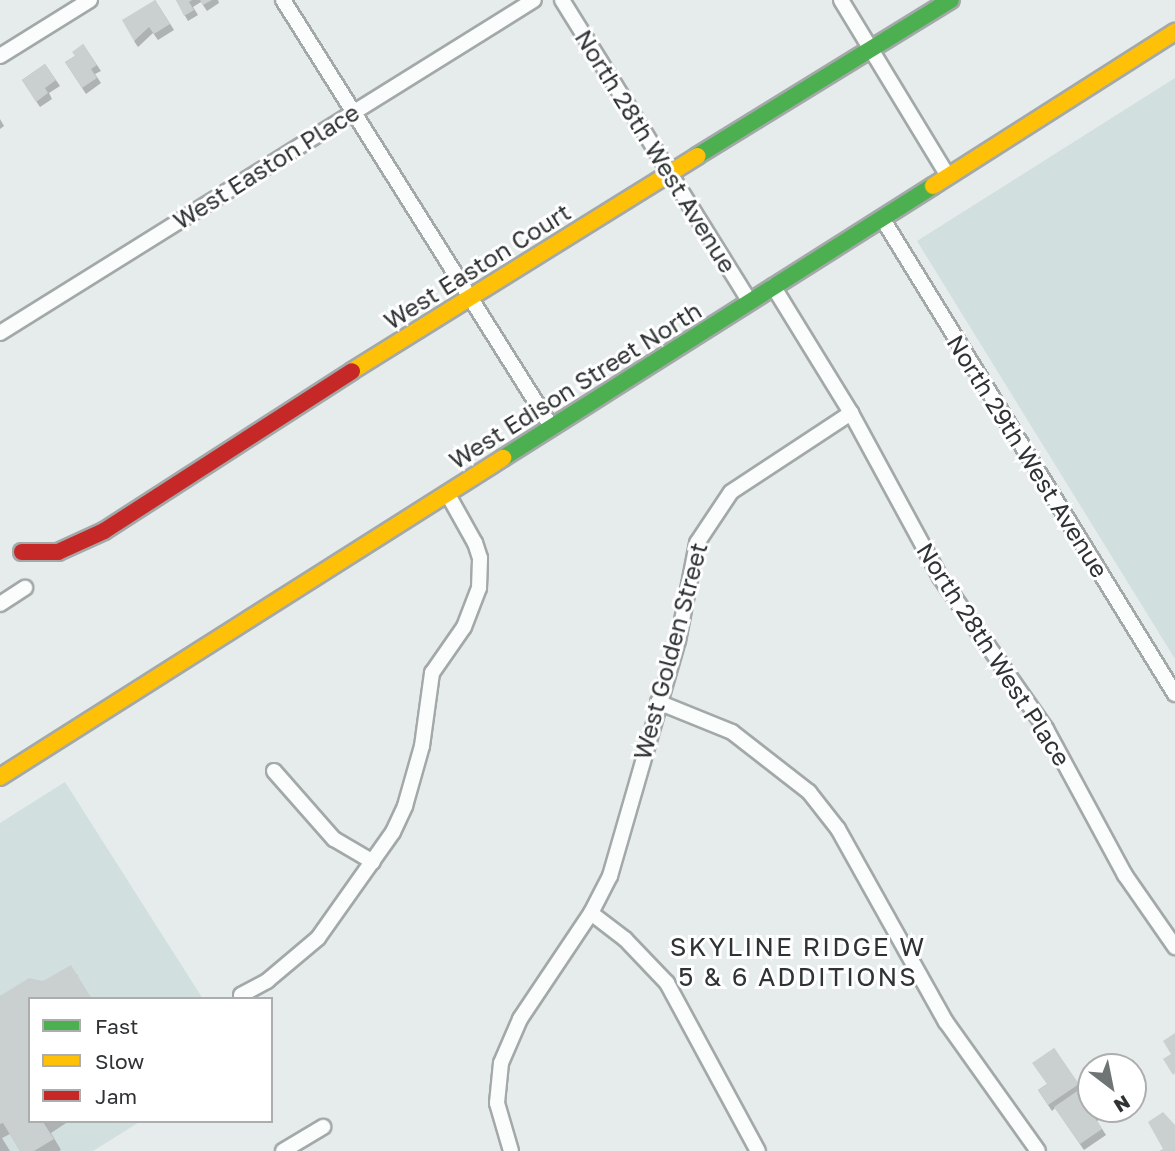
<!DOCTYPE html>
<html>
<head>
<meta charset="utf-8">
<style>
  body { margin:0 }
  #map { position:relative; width:1175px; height:1151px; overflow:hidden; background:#e6ecec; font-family:"Golos Text",sans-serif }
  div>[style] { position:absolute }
  .built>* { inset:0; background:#d2dfdf }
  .roads { filter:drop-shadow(2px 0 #a3a8a8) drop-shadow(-2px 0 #a3a8a8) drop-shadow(0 2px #a3a8a8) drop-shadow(0 -2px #a3a8a8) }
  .street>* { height:14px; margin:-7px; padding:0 7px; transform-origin:7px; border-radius:7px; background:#fbfcfc }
  .fast>* { height:16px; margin:-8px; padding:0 8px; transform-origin:8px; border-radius:8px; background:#4caf50 }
  .slow>* { height:16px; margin:-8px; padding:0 8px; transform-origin:8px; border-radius:8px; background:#ffc107 }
  .jam>* { height:16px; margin:-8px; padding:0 8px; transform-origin:8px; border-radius:8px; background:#c62828 }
  .wall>* { inset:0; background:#aeb2b2 }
  .building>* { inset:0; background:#cacfcf }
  span { translate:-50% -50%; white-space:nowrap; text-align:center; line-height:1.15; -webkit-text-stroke:6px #fff; paint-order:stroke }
  .street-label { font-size:24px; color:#2f3333 }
  .neighbourhood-label { font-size:26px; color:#2f3333; letter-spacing:2px }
  .legend { position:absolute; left:28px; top:997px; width:245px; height:126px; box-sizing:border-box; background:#fff; border:2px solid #acadad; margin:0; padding:9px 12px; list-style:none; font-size:21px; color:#2f3333 }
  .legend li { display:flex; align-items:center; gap:14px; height:35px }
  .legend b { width:35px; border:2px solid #acadad }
  .north { position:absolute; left:1077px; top:1053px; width:70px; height:70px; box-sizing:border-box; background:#fff; border:2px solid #acadad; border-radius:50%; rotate:148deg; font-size:19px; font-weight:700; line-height:28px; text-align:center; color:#2f3333 }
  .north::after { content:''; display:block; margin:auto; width:24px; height:32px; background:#6f7474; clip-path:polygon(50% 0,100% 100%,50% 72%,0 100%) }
</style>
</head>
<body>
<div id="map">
  <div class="built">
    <div style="clip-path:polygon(1175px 78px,1175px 659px,917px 241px)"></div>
    <div style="clip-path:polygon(65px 782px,203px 999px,30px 999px,30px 1121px,141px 1121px,93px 1151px,0 1151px,0 823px)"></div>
  </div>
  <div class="roads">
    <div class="street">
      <div style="left:283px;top:0;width:503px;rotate:57.83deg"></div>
      <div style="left:562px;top:0;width:354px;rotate:58.1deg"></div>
      <div style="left:841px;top:0;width:206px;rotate:58.7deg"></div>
      <div style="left:0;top:56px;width:106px;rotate:-31.9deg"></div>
      <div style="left:882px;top:218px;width:559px;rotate:58.39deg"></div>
      <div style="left:773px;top:286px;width:149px;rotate:58.4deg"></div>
      <div style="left:851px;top:413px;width:187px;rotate:61.5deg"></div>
      <div style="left:940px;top:577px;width:185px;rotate:55.1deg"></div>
      <div style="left:1046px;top:729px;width:166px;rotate:61.6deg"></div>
      <div style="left:1125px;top:875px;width:88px;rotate:55.2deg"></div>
      <div style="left:0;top:333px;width:629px;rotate:-31.95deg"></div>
      <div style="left:0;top:604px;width:30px;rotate:-33deg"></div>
      <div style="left:658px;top:702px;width:80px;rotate:22.1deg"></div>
      <div style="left:732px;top:732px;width:98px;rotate:37.9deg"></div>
      <div style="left:809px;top:792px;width:47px;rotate:51.9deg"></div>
      <div style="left:838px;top:829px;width:221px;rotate:60.8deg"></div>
      <div style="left:946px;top:1022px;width:158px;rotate:54.5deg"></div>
      <div style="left:274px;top:771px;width:91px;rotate:48.6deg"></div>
      <div style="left:334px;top:839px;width:45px;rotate:30.5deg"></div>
      <div style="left:591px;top:913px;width:43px;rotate:37.4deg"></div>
      <div style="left:625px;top:939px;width:61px;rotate:46.3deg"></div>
      <div style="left:667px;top:983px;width:191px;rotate:61.6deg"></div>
      <div style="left:241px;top:995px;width:30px;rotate:-28deg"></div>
      <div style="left:267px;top:981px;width:67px;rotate:-40.1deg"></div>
      <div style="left:318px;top:938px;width:130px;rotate:-54.7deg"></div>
      <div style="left:393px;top:832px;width:29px;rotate:-65deg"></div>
      <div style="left:405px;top:806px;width:62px;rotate:-74.2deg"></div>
      <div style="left:422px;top:746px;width:74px;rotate:-82.2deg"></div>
      <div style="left:432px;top:673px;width:56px;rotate:-55.2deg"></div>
      <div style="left:464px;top:627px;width:42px;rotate:-69deg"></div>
      <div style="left:479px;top:588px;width:30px;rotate:-88deg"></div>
      <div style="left:480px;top:558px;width:16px;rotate:-108deg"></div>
      <div style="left:475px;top:543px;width:57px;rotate:-119.2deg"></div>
      <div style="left:283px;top:1151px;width:47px;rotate:-31deg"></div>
      <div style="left:511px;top:1151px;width:50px;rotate:-106.3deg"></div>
      <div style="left:497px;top:1103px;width:40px;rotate:-84.3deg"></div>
      <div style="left:501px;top:1063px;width:48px;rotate:-66.6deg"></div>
      <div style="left:520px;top:1019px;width:128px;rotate:-56.2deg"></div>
      <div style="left:591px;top:913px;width:42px;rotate:-62.8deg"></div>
      <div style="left:610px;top:876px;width:245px;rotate:-73.9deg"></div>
      <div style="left:678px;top:641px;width:100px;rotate:-79deg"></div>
      <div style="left:697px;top:543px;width:61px;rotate:-56.3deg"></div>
      <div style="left:731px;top:492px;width:144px;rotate:-33.4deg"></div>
    </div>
    <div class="fast">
      <div style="left:697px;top:156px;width:298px;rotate:-31.6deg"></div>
      <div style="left:503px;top:458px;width:509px;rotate:-32.32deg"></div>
    </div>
    <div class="slow">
      <div style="left:933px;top:186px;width:287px;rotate:-32.5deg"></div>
      <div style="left:352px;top:371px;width:407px;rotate:-31.9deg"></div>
      <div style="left:0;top:777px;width:596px;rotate:-32.38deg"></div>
    </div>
    <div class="jam">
      <div style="left:22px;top:552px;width:36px"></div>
      <div style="left:58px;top:552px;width:51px;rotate:-24.5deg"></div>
      <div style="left:104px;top:531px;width:295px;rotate:-32.8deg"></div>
    </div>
  </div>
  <div class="wall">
    <div style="clip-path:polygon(155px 0,174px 30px,158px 40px,153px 33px,138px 47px,134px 41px)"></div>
    <div style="clip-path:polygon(176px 0,218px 0,219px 3px,207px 11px,201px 2px,193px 7px,198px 15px,188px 21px)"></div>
    <div style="clip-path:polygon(83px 44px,101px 71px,95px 74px,101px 83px,86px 94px,65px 62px,75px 56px)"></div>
    <div style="clip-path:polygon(45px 64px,60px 86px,49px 93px,52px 99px,40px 107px,22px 80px)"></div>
    <div style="clip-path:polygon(0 119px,4px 126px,0 129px)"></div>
    <div style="clip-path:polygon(78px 975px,30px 1121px,69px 1121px,51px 1133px,61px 1150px,59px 1151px,20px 1151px,10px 1134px,2px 1138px,10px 1151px,0 1151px,0 996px,43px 981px)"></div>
    <div style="clip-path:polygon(1054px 1048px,1081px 1088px,1102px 1109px,1106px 1115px,1097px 1121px,1106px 1135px,1084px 1150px,1055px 1108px,1052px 1111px,1038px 1090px,1047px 1084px)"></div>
  </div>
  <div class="building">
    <div style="clip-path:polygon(155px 0,170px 24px,154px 34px,149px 27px,134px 41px,122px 20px)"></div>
    <div style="clip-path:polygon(176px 0,192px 0,189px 2px,194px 10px,184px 16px)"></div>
    <div style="clip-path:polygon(200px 0,212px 0,203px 5px)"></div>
    <div style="clip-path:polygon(83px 44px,97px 65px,91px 69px,97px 78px,82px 88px,65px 62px,75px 56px,72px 52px)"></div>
    <div style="clip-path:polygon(45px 64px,56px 80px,45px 88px,48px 93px,36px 102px,22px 80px)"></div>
    <div style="clip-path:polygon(71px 965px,92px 999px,30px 999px,30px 1121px,44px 1121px,43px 1122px,54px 1139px,34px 1151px,20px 1151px,3px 1123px,0 1124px,0 996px,29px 978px,43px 981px)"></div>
    <div style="clip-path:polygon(1175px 1033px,1175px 1073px,1173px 1075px,1163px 1059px,1171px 1054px,1163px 1041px)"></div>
    <div style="clip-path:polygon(1054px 1048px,1079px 1084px,1048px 1105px,1038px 1090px,1047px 1084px,1032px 1063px)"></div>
    <div style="clip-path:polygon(1086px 1085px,1091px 1093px,1091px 1109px,1102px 1109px,1093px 1115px,1102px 1129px,1080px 1144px,1054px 1107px)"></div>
    <div style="clip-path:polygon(1163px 1112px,1175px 1125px,1175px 1151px,1159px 1151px,1163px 1149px,1148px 1122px)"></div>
  </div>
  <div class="street-label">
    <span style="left:656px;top:151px;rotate:58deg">North 28th West Avenue</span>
    <span style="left:266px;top:166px;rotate:-32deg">West Easton Place</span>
    <span style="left:477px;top:266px;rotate:-32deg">West Easton Court</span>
    <span style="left:575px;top:385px;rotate:-32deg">West Edison Street North</span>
    <span style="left:1028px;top:456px;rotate:58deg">North 29th West Avenue</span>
    <span style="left:670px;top:651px;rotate:-75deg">West Golden Street</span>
    <span style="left:994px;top:654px;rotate:57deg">North 28th West Place</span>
  </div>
  <div class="neighbourhood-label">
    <span style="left:798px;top:962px">SKYLINE RIDGE W<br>5 &amp; 6 ADDITIONS</span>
  </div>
  <ul class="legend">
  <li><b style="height:9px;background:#4caf50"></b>Fast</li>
  <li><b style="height:9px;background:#ffc107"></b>Slow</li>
  <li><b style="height:9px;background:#c62828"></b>Jam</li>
  </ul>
  <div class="north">N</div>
</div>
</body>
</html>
